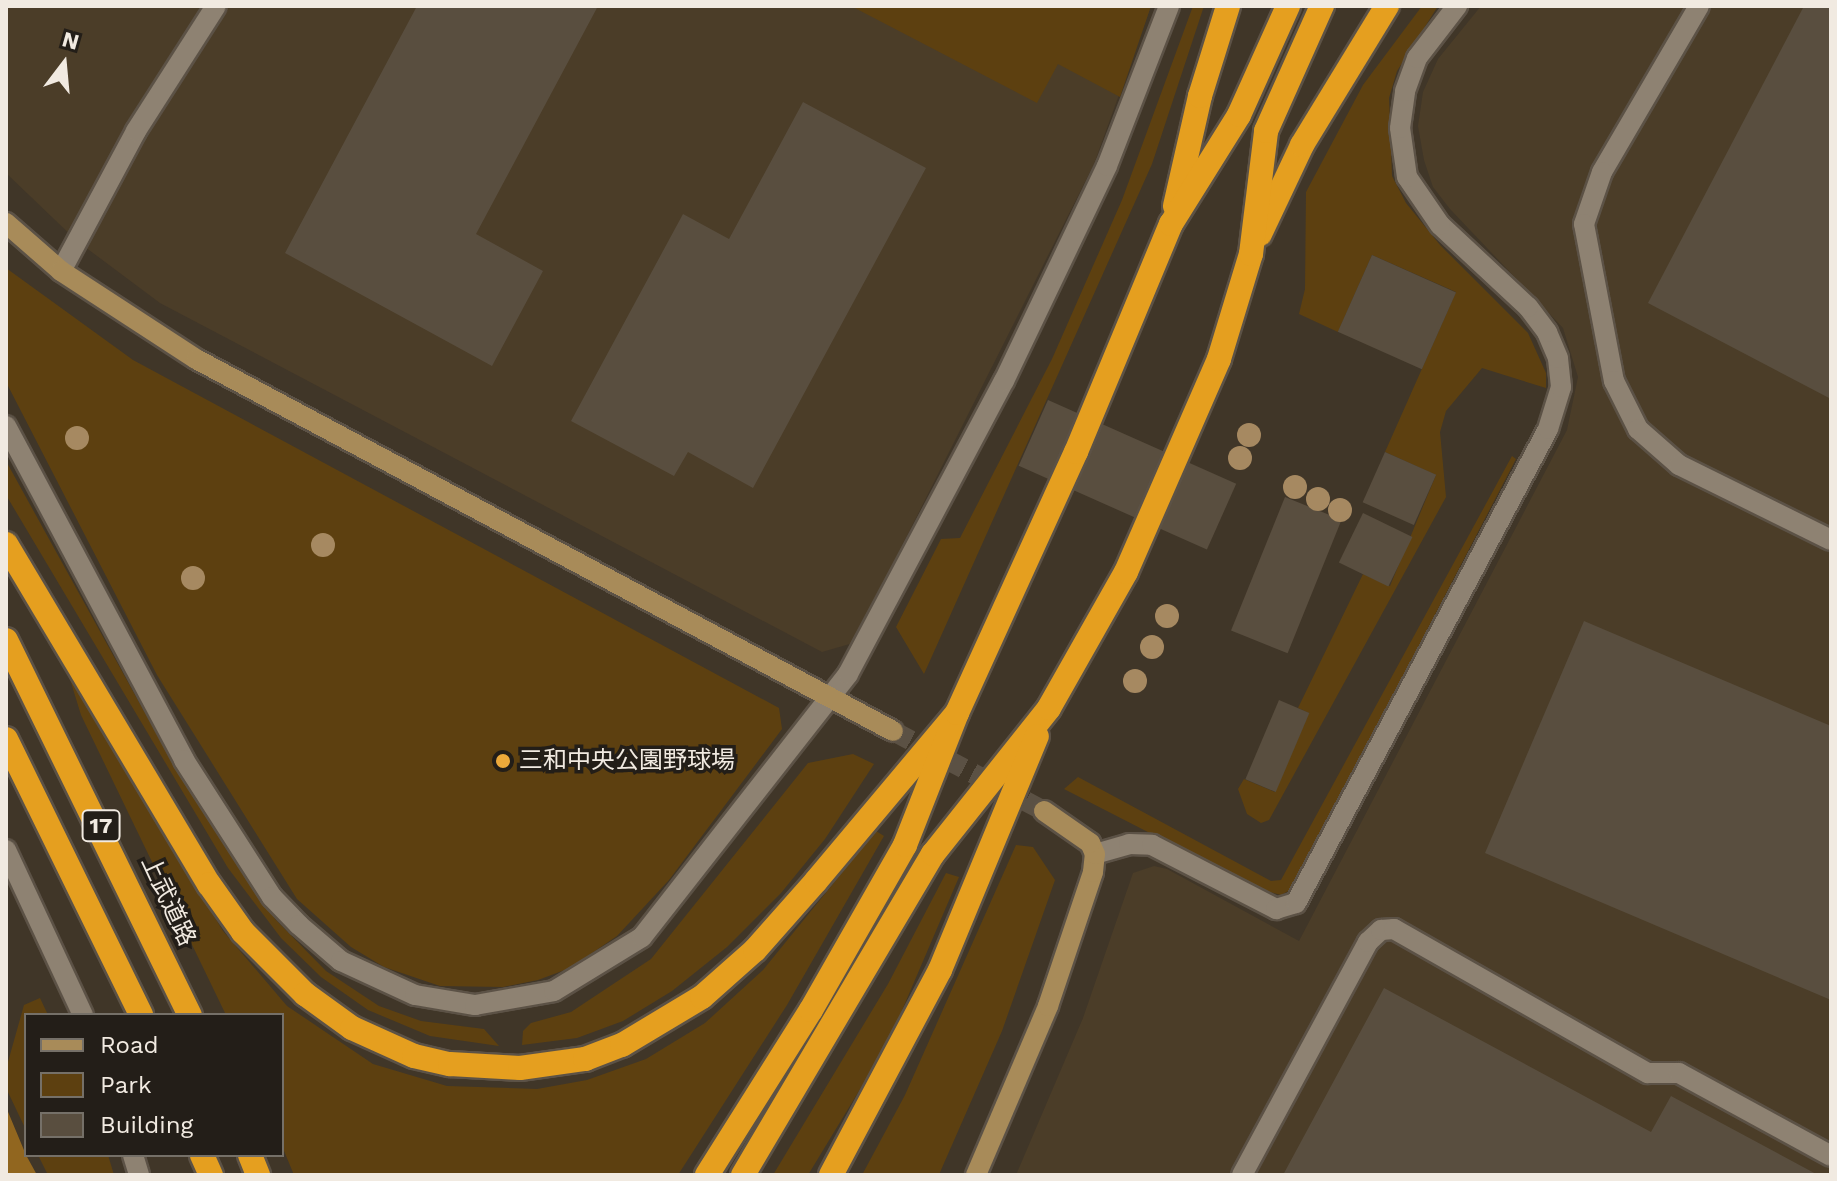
<!DOCTYPE html>
<html>
<head>
<meta charset="utf-8">
<style>
  body { margin:0 }
  #map { position:relative; width:1837px; height:1181px; overflow:hidden; background:#403628; font-family:"Work Sans","Noto Sans JP",sans-serif }
  div>[style] { position:absolute }
  .built>* { inset:0; background:#4b3d28 }
  .green>* { inset:0; background:#5d4010 }
  .water>* { inset:0; background:#91661f }
  .building>* { inset:0; background:#594e3f; transform-origin:0 0 }
  .secondary-tunnel>* { height:20px; margin-top:-10px; transform-origin:0; background:repeating-linear-gradient(90deg,#5b5144 0 20px,transparent 0 30px) }
  .roads { filter:drop-shadow(2px 0 #5c5246) drop-shadow(-2px 0 #5c5246) drop-shadow(0 2px #5c5246) drop-shadow(0 -2px #5c5246) }
  .lane>* { height:20px; margin:-10px; padding:0 10px; transform-origin:10px; border-radius:10px; background:#8e8272 }
  .street>* { height:20px; margin:-10px; padding:0 10px; transform-origin:10px; border-radius:10px; background:#8e8272 }
  .secondary>* { height:20px; margin:-10px; padding:0 10px; transform-origin:10px; border-radius:10px; background:#a88b59 }
  .highway>* { height:24px; margin:-12px; padding:0 12px; transform-origin:12px; border-radius:12px; background:#e59f1f }
  .trees>* { width:24px; height:24px; margin:-12px; border-radius:50%; background:#a68961 }
  .dots>* { width:22px; height:22px; translate:-50% -50%; box-sizing:border-box; border:4px solid #231e18; border-radius:50% }
  span { translate:-50% -50%; white-space:nowrap; text-align:center; line-height:1.15; -webkit-text-stroke:7px #231e18; paint-order:stroke }
  .shield-label span { padding:2px 6px; background:#231e18; border:2px solid; border-radius:6px; -webkit-text-stroke-width:0 }
  .shield-label { font-size:22px; color:#f1eae1; font-weight:700 }
  .poi-label { font-size:24px; color:#f1eae1 }
  .left { translate:0 -50%; text-align:left }
  .street-label { font-size:24px; color:#f1eae1 }
  .frame { position:absolute; inset:0; border:8px solid #f1eae1; pointer-events:none }
  .legend { position:absolute; left:24px; top:1013px; width:260px; height:144px; box-sizing:border-box; background:#231e18; border:2px solid #757068; margin:0; padding:10px 14px; list-style:none; font-size:24px; color:#f1eae1 }
  .legend li { display:flex; align-items:center; gap:16px; height:40px }
  .legend b { width:40px; border:2px solid #757068 }
  .north { position:absolute; left:24px; top:24px; width:80px; height:80px; -webkit-text-stroke:6px #231e18; paint-order:stroke; rotate:16deg; font-size:22px; font-weight:700; line-height:32px; text-align:center; color:#f1eae1 }
  .north::after { content:''; display:block; margin:auto; width:28px; height:36px; background:#f1eae1; clip-path:polygon(50% 0,100% 100%,50% 72%,0 100%) }
</style>
</head>
<body>
<div id="map">
  <div class="built">
    <div style="clip-path:polygon(6px 6px,1151px 6px,1094px 164px,853px 643px,822px 652px,160px 303px,77px 241px,6px 173px)"></div>
    <div style="clip-path:polygon(1481px 6px,1831px 6px,1831px 1175px,1016px 1175px,1083px 1018px,1133px 873px,1154px 866px,1167px 869px,1299px 941px,1567px 430px,1578px 377px,1563px 328px,1450px 209px,1433px 187px,1424px 160px,1418px 126px,1423px 92px,1438px 59px)"></div>
  </div>
  <div class="green">
    <div style="clip-path:polygon(851px 6px,1151px 6px,1120px 97px,1058px 64px,1037px 103px)"></div>
    <div style="clip-path:polygon(1193px 6px,1204px 6px,1152px 164px,924px 674px,896px 627px,941px 539px,960px 538px,1052px 359px,1122px 200px)"></div>
    <div style="clip-path:polygon(1422px 6px,1438px 6px,1397px 71px,1389px 98px,1392px 176px,1406px 203px,1440px 245px,1528px 333px,1546px 373px,1546px 388px,1482px 368px,1446px 411px,1440px 432px,1446px 497px,1269px 820px,1261px 823px,1247px 814px,1238px 789px,1244px 779px,1275px 792px,1309px 713px,1298px 708px,1363px 574px,1390px 586px,1436px 475px,1385px 452px,1456px 292px,1372px 255px,1338px 332px,1299px 314px,1305px 289px,1306px 192px,1363px 85px)"></div>
    <div style="clip-path:polygon(6px 268px,133px 360px,779px 708px,782px 729px,669px 880px,617px 936px,570px 968px,538px 980px,503px 987px,440px 986px,384px 967px,351px 947px,297px 899px,157px 675px,6px 382px)"></div>
    <div style="clip-path:polygon(1512px 456px,1516px 459px,1292px 889px,1281px 895px,1259px 889px,1064px 789px,1078px 777px,1271px 881px,1281px 880px)"></div>
    <div style="clip-path:polygon(6px 461px,177px 771px,275px 919px,326px 971px,379px 1006px,421px 1021px,484px 1029px,499px 1046px,430px 1036px,368px 1010px,321px 977px,281px 938px,228px 868px,6px 495px)"></div>
    <div style="clip-path:polygon(69px 676px,223px 931px,287px 1006px,373px 1064px,447px 1086px,537px 1089px,587px 1080px,646px 1059px,705px 1023px,763px 970px,876px 831px,884px 836px,787px 1005px,678px 1175px,294px 1175px,282px 1146px,282px 1015px,226px 1015px,81px 715px)"></div>
    <div style="clip-path:polygon(853px 754px,874px 764px,825px 839px,781px 893px,727px 947px,672px 991px,623px 1021px,577px 1038px,522px 1045px,523px 1031px,531px 1023px,571px 1012px,651px 959px,808px 763px)"></div>
    <div style="clip-path:polygon(1016px 845px,1033px 847px,1055px 880px,1002px 1031px,941px 1170px,939px 1175px,862px 1175px,905px 1095px)"></div>
    <div style="clip-path:polygon(946px 873px,959px 877px,888px 1043px,808px 1175px,773px 1175px,888px 984px)"></div>
    <div style="clip-path:polygon(40px 998px,48px 1015px,26px 1015px,26px 1130px,6px 1088px,6px 1069px,24px 1005px)"></div>
    <div style="clip-path:polygon(38px 1155px,108px 1155px,114px 1175px,48px 1175px)"></div>
  </div>
  <div class="water">
    <div style="clip-path:polygon(6px 1107px,26px 1155px,37px 1175px,6px 1175px)"></div>
  </div>
  <div class="building">
    <div style="clip-path:polygon(417px 6px,598px 6px,476px 234px,543px 271px,492px 366px,285px 253px)"></div>
    <div style="clip-path:polygon(1804px 6px,1831px 6px,1831px 399px,1648px 303px)"></div>
    <div style="clip-path:polygon(803px 102px,926px 168px,753px 488px,688px 452px,674px 476px,571px 421px,683px 214px,729px 239px)"></div>
    <div style="left:1372px;top:255px;width:92px;height:84px;rotate:24deg"></div>
    <div style="left:1048px;top:400px;width:206px;height:72px;rotate:24deg"></div>
    <div style="left:1385px;top:452px;width:56px;height:55px;rotate:24deg"></div>
    <div style="left:1285px;top:497px;width:61px;height:144px;rotate:22deg"></div>
    <div style="left:1363px;top:513px;width:55px;height:55px;rotate:26deg"></div>
    <div style="clip-path:polygon(1584px 621px,1831px 726px,1831px 1000px,1485px 853px)"></div>
    <div style="left:1279px;top:700px;width:33px;height:86px;rotate:23deg"></div>
    <div style="clip-path:polygon(1384px 988px,1651px 1132px,1671px 1096px,1818px 1175px,1283px 1175px)"></div>
  </div>
  <div class="secondary-tunnel">
    <div style="left:893px;top:731px;width:171px;rotate:27.9deg"></div>
  </div>
  <div class="roads">
    <div class="lane">
      <div style="left:1699px;top:6px;width:192px;rotate:120.3deg"></div>
      <div style="left:1602px;top:172px;width:55px;rotate:109.1deg"></div>
      <div style="left:1584px;top:224px;width:160px;rotate:79.2deg"></div>
      <div style="left:1614px;top:381px;width:54px;rotate:63.4deg"></div>
      <div style="left:1638px;top:429px;width:55px;rotate:41.3deg"></div>
      <div style="left:1679px;top:465px;width:169px;rotate:26.3deg"></div>
      <div style="left:61px;top:271px;width:159px;rotate:-61.8deg"></div>
      <div style="left:136px;top:131px;width:148px;rotate:-57.4deg"></div>
      <div style="left:1242px;top:1175px;width:265px;rotate:-61.6deg"></div>
      <div style="left:1368px;top:942px;width:18px;rotate:-43deg"></div>
      <div style="left:1381px;top:930px;width:13px;rotate:-4deg"></div>
      <div style="left:1394px;top:929px;width:292px;rotate:29.6deg"></div>
      <div style="left:1648px;top:1073px;width:31px"></div>
      <div style="left:1679px;top:1073px;width:173px;rotate:28.6deg"></div>
    </div>
    <div class="street">
      <div style="left:6px;top:426px;width:378px;rotate:61.9deg"></div>
      <div style="left:184px;top:760px;width:163px;rotate:57.3deg"></div>
      <div style="left:272px;top:897px;width:39px;rotate:46deg"></div>
      <div style="left:299px;top:925px;width:55px;rotate:40.6deg"></div>
      <div style="left:341px;top:961px;width:81px;rotate:24.7deg"></div>
      <div style="left:415px;top:995px;width:61px;rotate:9.5deg"></div>
      <div style="left:475px;top:1005px;width:80px;rotate:-10deg"></div>
      <div style="left:554px;top:991px;width:103px;rotate:-31.5deg"></div>
      <div style="left:642px;top:937px;width:334px;rotate:-51.9deg"></div>
      <div style="left:848px;top:674px;width:332px;rotate:-62deg"></div>
      <div style="left:1004px;top:381px;width:238px;rotate:-64.4deg"></div>
      <div style="left:1107px;top:166px;width:172px;rotate:-68.8deg"></div>
      <div style="left:6px;top:850px;width:182px;rotate:65deg"></div>
      <div style="left:1095px;top:854px;width:35px;rotate:-16deg"></div>
      <div style="left:1129px;top:844px;width:23px;rotate:2deg"></div>
      <div style="left:1152px;top:845px;width:140px;rotate:27.3deg"></div>
      <div style="left:1276px;top:909px;width:21px;rotate:-17deg"></div>
      <div style="left:1296px;top:903px;width:537px;rotate:-62deg"></div>
      <div style="left:1548px;top:429px;width:44px;rotate:-72.8deg"></div>
      <div style="left:1561px;top:387px;width:29px;rotate:-96deg"></div>
      <div style="left:1558px;top:358px;width:28px;rotate:-113deg"></div>
      <div style="left:1547px;top:332px;width:31px;rotate:-127deg"></div>
      <div style="left:1528px;top:307px;width:120px;rotate:-137deg"></div>
      <div style="left:1440px;top:225px;width:58px;rotate:-124.5deg"></div>
      <div style="left:1407px;top:177px;width:49px;rotate:-98.1deg"></div>
      <div style="left:1400px;top:128px;width:37px;rotate:-82deg"></div>
      <div style="left:1405px;top:91px;width:35px;rotate:-70deg"></div>
      <div style="left:1417px;top:58px;width:66px;rotate:-52.4deg"></div>
      <div style="left:133px;top:1155px;width:21px;rotate:73deg"></div>
    </div>
    <div class="secondary">
      <div style="left:6px;top:223px;width:73px;rotate:41.1deg"></div>
      <div style="left:61px;top:271px;width:161px;rotate:33.1deg"></div>
      <div style="left:196px;top:359px;width:790px;rotate:28.09deg"></div>
      <div style="left:976px;top:1175px;width:184px;rotate:-66.9deg"></div>
      <div style="left:1048px;top:1006px;width:141px;rotate:-71.4deg"></div>
      <div style="left:1093px;top:872px;width:18px;rotate:-84deg"></div>
      <div style="left:1095px;top:854px;width:12px;rotate:-114deg"></div>
      <div style="left:1090px;top:843px;width:56px;rotate:-145.2deg"></div>
    </div>
    <div class="highway">
      <div style="left:1175px;top:206px;width:113px;rotate:-77.2deg"></div>
      <div style="left:1200px;top:96px;width:94px;rotate:-72.7deg"></div>
      <div style="left:1260px;top:234px;width:98px;rotate:-64.7deg"></div>
      <div style="left:1302px;top:145px;width:163px;rotate:-58.6deg"></div>
      <div style="left:6px;top:544px;width:396px;rotate:59.2deg"></div>
      <div style="left:209px;top:884px;width:59px;rotate:54.7deg"></div>
      <div style="left:243px;top:932px;width:88px;rotate:45deg"></div>
      <div style="left:305px;top:994px;width:58px;rotate:35.9deg"></div>
      <div style="left:352px;top:1028px;width:68px;rotate:24.3deg"></div>
      <div style="left:414px;top:1056px;width:37px;rotate:13deg"></div>
      <div style="left:450px;top:1064px;width:70px;rotate:3.3deg"></div>
      <div style="left:520px;top:1068px;width:66px;rotate:-7.9deg"></div>
      <div style="left:585px;top:1059px;width:40px;rotate:-21deg"></div>
      <div style="left:622px;top:1045px;width:93px;rotate:-31deg"></div>
      <div style="left:702px;top:997px;width:71px;rotate:-41.6deg"></div>
      <div style="left:755px;top:950px;width:92px;rotate:-48.5deg"></div>
      <div style="left:816px;top:881px;width:219px;rotate:-50deg"></div>
      <div style="left:6px;top:640px;width:418px;rotate:63.9deg"></div>
      <div style="left:6px;top:739px;width:307px;rotate:63.9deg"></div>
      <div style="left:202px;top:1155px;width:22px;rotate:66deg"></div>
      <div style="left:250px;top:1155px;width:22px;rotate:68deg"></div>
      <div style="left:707px;top:1175px;width:195px;rotate:-57.8deg"></div>
      <div style="left:811px;top:1010px;width:190px;rotate:-60.3deg"></div>
      <div style="left:905px;top:845px;width:142px;rotate:-68.5deg"></div>
      <div style="left:957px;top:713px;width:287px;rotate:-65.5deg"></div>
      <div style="left:1076px;top:452px;width:247px;rotate:-67.4deg"></div>
      <div style="left:1171px;top:224px;width:128px;rotate:-58deg"></div>
      <div style="left:1239px;top:115px;width:120px;rotate:-65.8deg"></div>
      <div style="left:743px;top:1175px;width:373px;rotate:-59.4deg"></div>
      <div style="left:933px;top:854px;width:186px;rotate:-51.5deg"></div>
      <div style="left:1049px;top:708px;width:156px;rotate:-60.5deg"></div>
      <div style="left:1126px;top:572px;width:232px;rotate:-66.4deg"></div>
      <div style="left:1219px;top:359px;width:110px;rotate:-73.1deg"></div>
      <div style="left:1251px;top:254px;width:124px;rotate:-83deg"></div>
      <div style="left:1266px;top:131px;width:137px;rotate:-65.9deg"></div>
      <div style="left:831px;top:1175px;width:232px;rotate:-62deg"></div>
      <div style="left:940px;top:970px;width:253px;rotate:-67.5deg"></div>
    </div>
  </div>
  <div class="trees">
    <div style="left:1249px;top:435px"></div>
    <div style="left:77px;top:438px"></div>
    <div style="left:1240px;top:458px"></div>
    <div style="left:1295px;top:487px"></div>
    <div style="left:1318px;top:499px"></div>
    <div style="left:1340px;top:510px"></div>
    <div style="left:323px;top:545px"></div>
    <div style="left:193px;top:578px"></div>
    <div style="left:1167px;top:616px"></div>
    <div style="left:1152px;top:647px"></div>
    <div style="left:1135px;top:681px"></div>
  </div>
  <div class="dots">
    <div style="left:503px;top:761px;background:#eca93a"></div>
  </div>
  <div class="shield-label">
    <span style="left:101px;top:826px">17</span>
  </div>
  <div class="poi-label">
    <span class="left" style="left:519px;top:761px">三和中央公園野球場</span>
  </div>
  <div class="street-label">
    <span style="left:168px;top:901px;rotate:65deg">上武道路</span>
  </div>
  <div class="frame"></div>
  <ul class="legend">
  <li><b style="height:10px;background:#a88b59"></b>Road</li>
  <li><b style="height:22px;background:#5d4010"></b>Park</li>
  <li><b style="height:22px;background:#594e3f"></b>Building</li>
  </ul>
  <div class="north">N</div>
</div>
</body>
</html>
